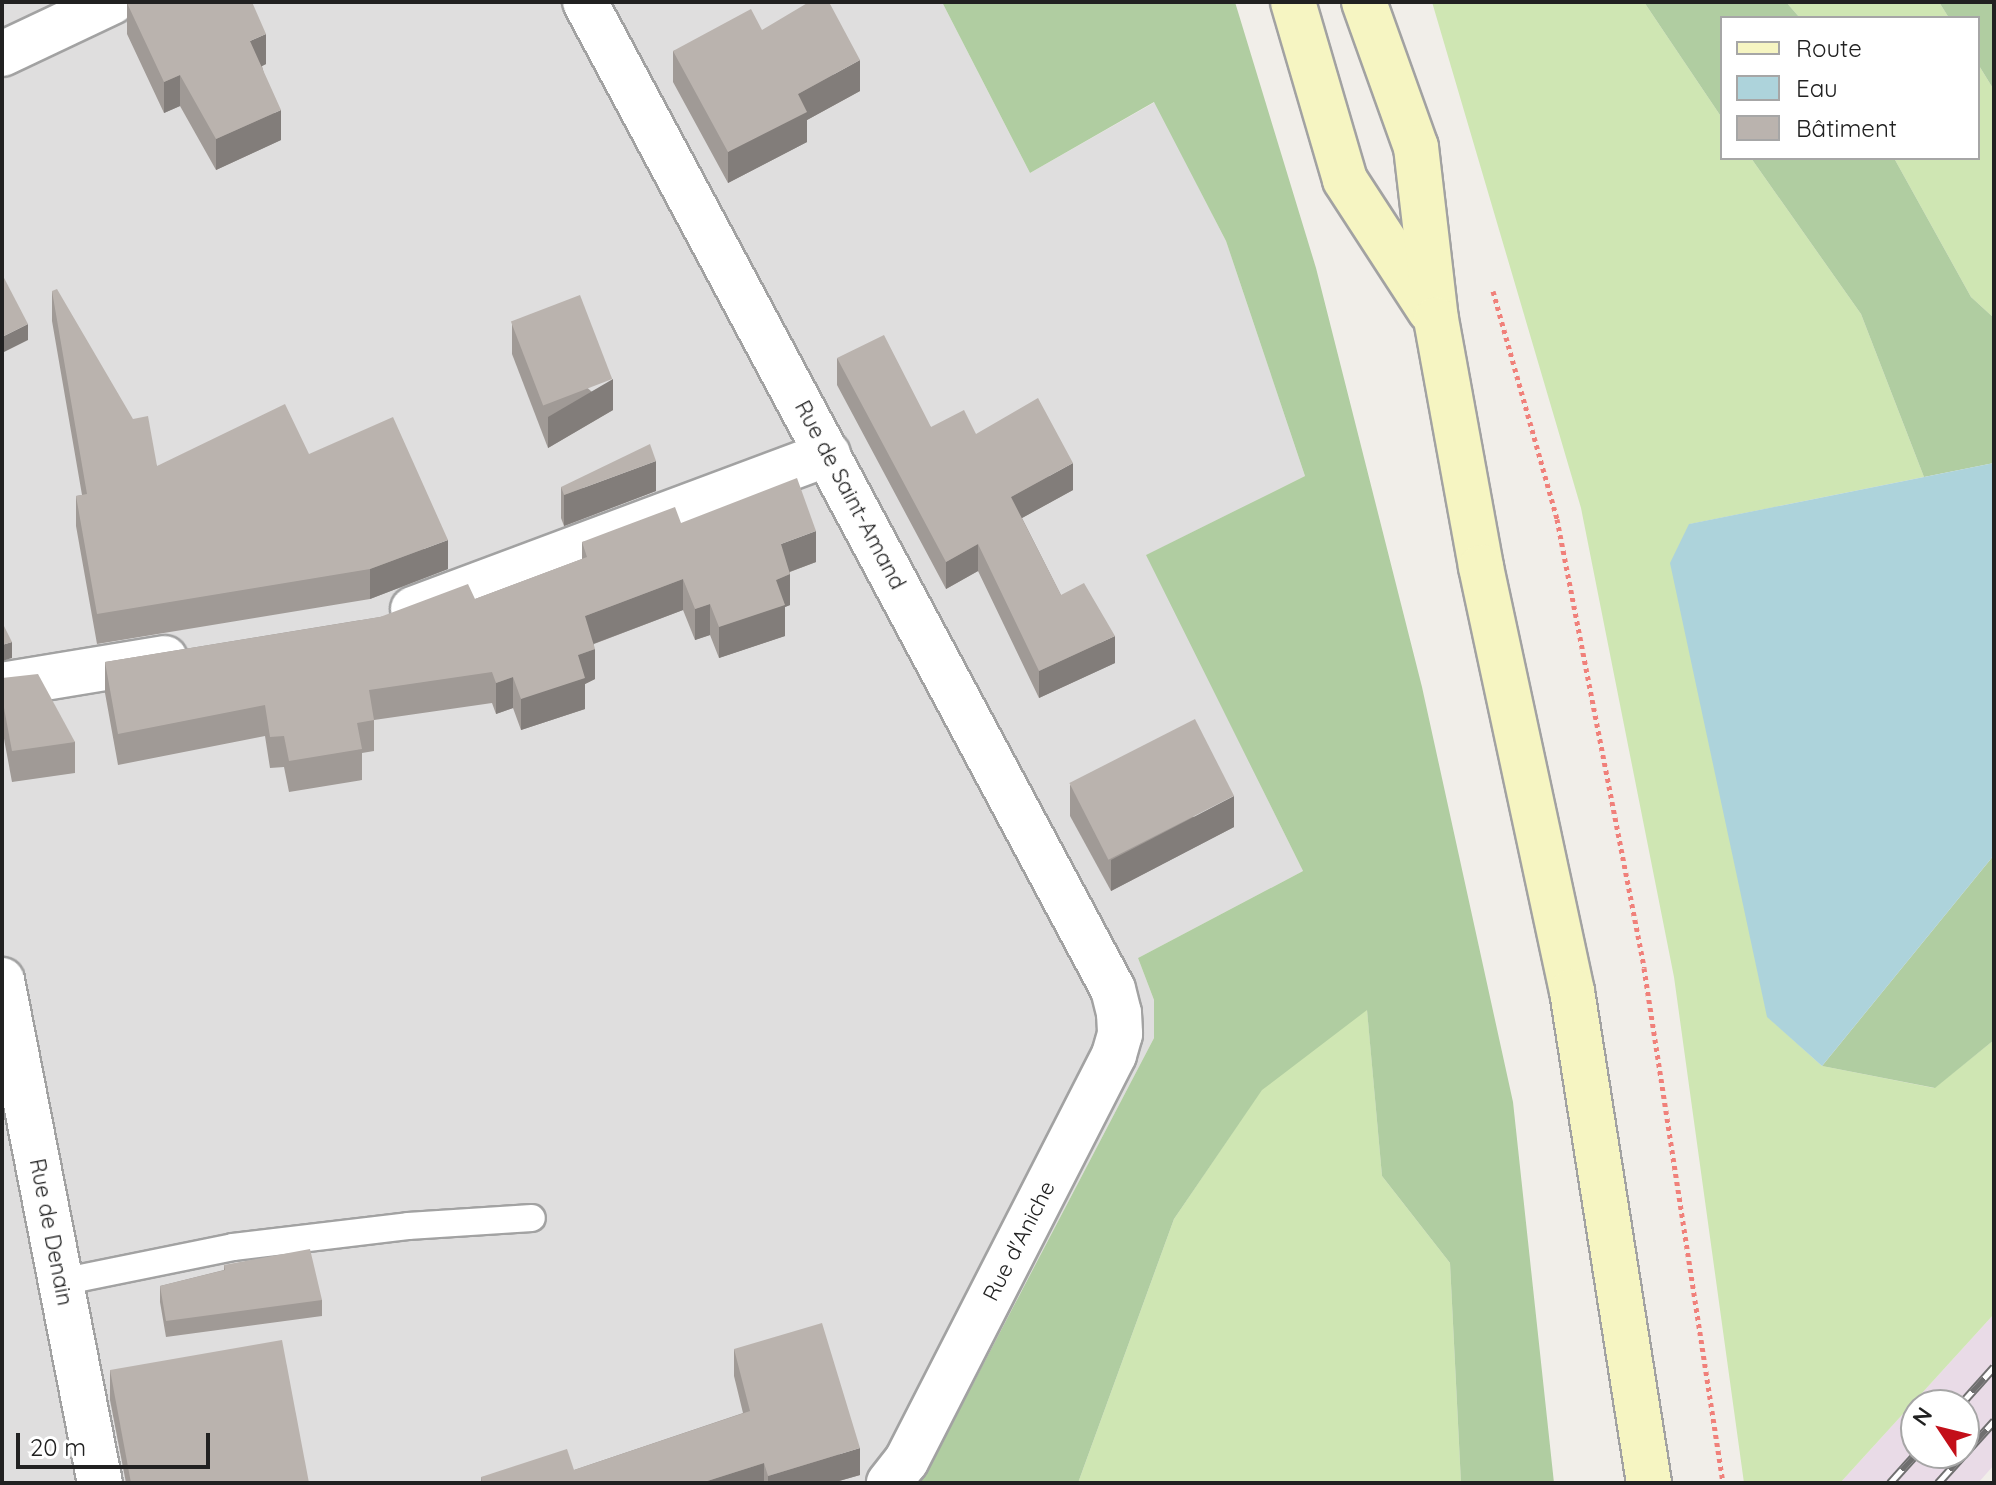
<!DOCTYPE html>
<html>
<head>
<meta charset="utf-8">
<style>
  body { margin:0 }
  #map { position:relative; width:1996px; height:1485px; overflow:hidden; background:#f1eee9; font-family:Quicksand,sans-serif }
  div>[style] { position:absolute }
  .residential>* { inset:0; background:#dfdede }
  .industrial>* { inset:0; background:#e9dbe7 }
  .grass>* { inset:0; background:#cfe6b3 }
  .forest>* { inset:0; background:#b0cda1 }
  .water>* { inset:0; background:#add3db }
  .path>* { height:5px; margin-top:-2.5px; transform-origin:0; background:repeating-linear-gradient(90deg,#f0807a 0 4px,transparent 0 8px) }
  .roads { filter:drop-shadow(2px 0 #a2a2a2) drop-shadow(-2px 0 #a2a2a2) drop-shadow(0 2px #a2a2a2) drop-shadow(0 -2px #a2a2a2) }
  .lane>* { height:26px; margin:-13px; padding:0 13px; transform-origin:13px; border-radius:13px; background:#fff }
  .street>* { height:44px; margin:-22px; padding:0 22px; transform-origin:22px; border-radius:22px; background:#fff }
  .secondary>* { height:44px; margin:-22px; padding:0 22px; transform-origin:22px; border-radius:22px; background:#f6f5c2 }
  .rail>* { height:9px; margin-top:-4.5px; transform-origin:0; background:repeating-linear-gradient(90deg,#fff 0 18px,#6f6f6f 0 36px); box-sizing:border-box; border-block:2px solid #6f6f6f }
  .wall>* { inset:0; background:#a09a96 }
  .shaded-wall>* { inset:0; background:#827d7a }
  .building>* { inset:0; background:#bab3ae; transform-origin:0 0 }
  span { translate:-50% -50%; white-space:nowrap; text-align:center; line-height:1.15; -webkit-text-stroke:7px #fff; paint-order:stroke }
  .street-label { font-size:22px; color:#212121 }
  .frame { position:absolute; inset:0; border:4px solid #212121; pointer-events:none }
  .legend { position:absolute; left:1720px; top:16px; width:260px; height:144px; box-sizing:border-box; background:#fff; border:2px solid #a6a6a6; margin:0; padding:10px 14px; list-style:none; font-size:24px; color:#212121 }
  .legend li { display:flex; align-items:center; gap:16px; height:40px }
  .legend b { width:40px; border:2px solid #a6a6a6 }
  .north { position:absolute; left:1900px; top:1389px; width:80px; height:80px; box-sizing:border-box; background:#fff; border:2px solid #a6a6a6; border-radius:50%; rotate:305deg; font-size:22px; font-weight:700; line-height:32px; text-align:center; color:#212121 }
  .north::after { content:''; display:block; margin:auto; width:28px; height:36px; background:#c30f19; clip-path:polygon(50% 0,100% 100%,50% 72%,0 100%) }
  .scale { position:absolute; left:16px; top:1433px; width:194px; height:36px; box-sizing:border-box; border:4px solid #212121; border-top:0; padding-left:10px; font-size:24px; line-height:28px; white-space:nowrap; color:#212121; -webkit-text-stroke:6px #fff; paint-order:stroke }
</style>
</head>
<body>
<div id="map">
  <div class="residential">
    <div style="clip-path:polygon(2px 2px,811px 2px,817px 12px,835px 2px,942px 2px,1030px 173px,1155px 102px,1226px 241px,1305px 476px,1147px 555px,1303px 871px,1138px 958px,1154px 1000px,1154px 1038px,930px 1466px,916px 1483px,2px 1483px)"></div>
  </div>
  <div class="industrial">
    <div style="clip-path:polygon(evenodd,1994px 1314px,1994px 1465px,1978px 1483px,1840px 1483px,1994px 1314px,1916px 1405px,1964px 1405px,1964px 1453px,1916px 1453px,1916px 1405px)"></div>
  </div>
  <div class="grass">
    <div style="clip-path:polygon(1432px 2px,1644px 2px,1722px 118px,1722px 158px,1751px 158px,1861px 314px,1924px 477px,1690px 524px,1768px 1017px,1822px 1066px,1934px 1088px,1994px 1040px,1994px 1314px,1840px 1483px,1744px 1483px,1674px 977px,1581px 508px)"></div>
    <div style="clip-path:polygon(1786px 2px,1939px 2px,1949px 18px,1800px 18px)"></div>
    <div style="clip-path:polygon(1978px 64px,1994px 90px,1994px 318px,1971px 297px,1894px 158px,1978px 158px)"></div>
    <div style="clip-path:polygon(1367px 1009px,1382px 1176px,1450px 1263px,1461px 1483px,1078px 1483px,1174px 1219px,1262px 1089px)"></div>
  </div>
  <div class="forest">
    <div style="clip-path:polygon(942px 2px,1235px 2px,1316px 268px,1422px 687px,1513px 1102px,1554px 1483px,1461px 1483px,1450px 1263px,1382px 1176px,1367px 1010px,1262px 1090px,1174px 1219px,1078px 1483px,916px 1483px,930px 1466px,1154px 1038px,1154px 1000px,1138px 958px,1303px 871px,1146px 555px,1305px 476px,1226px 241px,1154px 102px,1030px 173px)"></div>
    <div style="clip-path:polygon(1644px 2px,1786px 2px,1800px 18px,1722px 18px,1722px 118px)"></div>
    <div style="clip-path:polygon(1939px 2px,1994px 2px,1994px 90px,1978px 64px,1978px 18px,1949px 18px)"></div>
    <div style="clip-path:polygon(1751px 158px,1894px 158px,1971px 297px,1994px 318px,1994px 463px,1924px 477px,1861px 314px)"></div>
    <div style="clip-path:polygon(1994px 855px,1994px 1040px,1935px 1088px,1822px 1066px)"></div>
  </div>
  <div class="water">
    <div style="clip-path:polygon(1994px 463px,1994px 855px,1822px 1066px,1767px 1017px,1670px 563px,1689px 524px)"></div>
  </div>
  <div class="path">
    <div style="left:1493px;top:291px;width:237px;rotate:74.3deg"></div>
    <div style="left:1557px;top:519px;width:457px;rotate:79deg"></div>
    <div style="left:1644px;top:968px;width:521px;rotate:81.28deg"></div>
  </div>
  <div class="roads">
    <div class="lane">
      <div style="left:61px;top:1282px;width:176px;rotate:-11.5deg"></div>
      <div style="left:233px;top:1247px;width:176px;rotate:-6.8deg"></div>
      <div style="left:408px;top:1226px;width:124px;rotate:-3.7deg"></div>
    </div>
    <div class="street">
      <div style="left:585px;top:2px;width:1119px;rotate:61.86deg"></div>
      <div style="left:1113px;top:989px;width:25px;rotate:76deg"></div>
      <div style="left:1119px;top:1013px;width:21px;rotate:87deg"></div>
      <div style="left:1120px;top:1034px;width:22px;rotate:106deg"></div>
      <div style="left:1114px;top:1055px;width:456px;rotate:117.1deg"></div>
      <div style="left:906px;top:1461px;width:28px;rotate:128deg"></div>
      <div style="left:2px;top:54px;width:122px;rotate:-25.3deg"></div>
      <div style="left:413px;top:609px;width:443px;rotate:-20.5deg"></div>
      <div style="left:2px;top:685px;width:165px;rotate:-9.4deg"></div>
      <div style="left:2px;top:980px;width:512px;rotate:78.98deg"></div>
    </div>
    <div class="secondary">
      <div style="left:1293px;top:2px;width:185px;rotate:73.7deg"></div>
      <div style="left:1345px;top:180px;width:156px;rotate:57deg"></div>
      <div style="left:1364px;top:2px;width:154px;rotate:70.3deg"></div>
      <div style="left:1416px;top:147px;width:173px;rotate:83.4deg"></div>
      <div style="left:1436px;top:319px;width:252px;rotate:79.7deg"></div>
      <div style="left:1481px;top:567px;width:434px;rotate:77.9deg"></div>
      <div style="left:1572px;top:991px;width:498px;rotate:81.1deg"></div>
    </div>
  </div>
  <div class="rail">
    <div style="left:1960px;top:1405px;width:51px;rotate:-48.2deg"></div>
    <div style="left:1890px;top:1483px;width:40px;rotate:-48deg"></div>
    <div style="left:1938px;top:1483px;width:84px;rotate:-47.9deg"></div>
  </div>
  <div class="wall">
    <div style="clip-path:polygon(127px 3px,266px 64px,262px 66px,281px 140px,216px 170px,180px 106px,164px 113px,127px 34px)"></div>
    <div style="clip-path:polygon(762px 30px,860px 91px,807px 120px,807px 142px,728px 183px,673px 82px,673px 51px)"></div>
    <div style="clip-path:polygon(52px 291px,157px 466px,309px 454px,448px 569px,370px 599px,97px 644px,76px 526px,76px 496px,82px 495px,52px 321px)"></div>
    <div style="clip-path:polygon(512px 323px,613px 410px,548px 448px,512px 354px)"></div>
    <div style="clip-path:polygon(837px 358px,931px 427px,976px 434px,1073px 490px,1022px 518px,1061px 595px,1115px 663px,1039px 698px,978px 571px,946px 589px,837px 385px)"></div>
    <div style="clip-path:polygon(561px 487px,656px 491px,564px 526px,561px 518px)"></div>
    <div style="clip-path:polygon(681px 523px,816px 562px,790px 572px,790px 605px,785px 607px,785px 636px,719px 658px,710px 635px,695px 640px,683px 610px,594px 644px,595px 679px,585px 684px,585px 709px,521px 730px,513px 708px,496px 714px,492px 703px,374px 720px,374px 751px,362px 753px,362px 780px,289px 792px,284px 767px,270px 768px,265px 736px,118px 765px,105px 693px,105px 662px,380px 617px,475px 599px,582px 559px,582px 542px)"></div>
    <div style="clip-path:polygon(2px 678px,75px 742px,75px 773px,12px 782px,2px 728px)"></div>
    <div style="clip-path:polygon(1070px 785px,1234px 827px,1111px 891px,1070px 816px)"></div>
    <div style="clip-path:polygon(224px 1265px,322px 1300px,322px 1316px,166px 1337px,160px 1302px,160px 1286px,224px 1270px)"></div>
    <div style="clip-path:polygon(734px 1349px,860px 1475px,832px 1483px,481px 1483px,481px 1477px,574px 1470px,743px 1413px,734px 1376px)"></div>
    <div style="clip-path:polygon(110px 1370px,309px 1483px,126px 1483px,110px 1400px)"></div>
  </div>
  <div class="shaded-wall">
    <div style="clip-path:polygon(266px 34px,266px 64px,250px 72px,250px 41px)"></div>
    <div style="clip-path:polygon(860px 60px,860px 91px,807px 120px,807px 142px,728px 183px,728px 152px,798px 94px)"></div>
    <div style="clip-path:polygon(180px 75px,180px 106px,164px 113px,164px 82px)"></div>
    <div style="clip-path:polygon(281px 110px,281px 140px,216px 170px,216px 139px)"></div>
    <div style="clip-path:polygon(28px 324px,28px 340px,2px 353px,2px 337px)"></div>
    <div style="clip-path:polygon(613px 379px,613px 410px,548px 448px,548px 417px)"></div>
    <div style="clip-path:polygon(656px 461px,656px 491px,564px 526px,564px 495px)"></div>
    <div style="clip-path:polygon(1073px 463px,1073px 490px,1011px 524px,1011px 497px)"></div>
    <div style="clip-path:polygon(816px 531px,816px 562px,781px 575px,781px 544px)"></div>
    <div style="clip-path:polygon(448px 540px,448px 569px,370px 599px,370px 569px)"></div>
    <div style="clip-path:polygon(978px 544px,978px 571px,946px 589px,946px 562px)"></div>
    <div style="clip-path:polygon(790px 574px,790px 605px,785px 607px,785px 636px,719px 658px,719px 627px,776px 580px)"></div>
    <div style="clip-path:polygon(683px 579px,683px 610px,585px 647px,585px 616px)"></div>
    <div style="clip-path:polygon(710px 604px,710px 635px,695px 640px,695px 609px)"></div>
    <div style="clip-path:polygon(1115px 636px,1115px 663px,1039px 698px,1039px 671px)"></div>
    <div style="clip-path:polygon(12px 642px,12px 658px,2px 661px,2px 645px)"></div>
    <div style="clip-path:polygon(595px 649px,595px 679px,585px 684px,585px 709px,521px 730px,521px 699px,578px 655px)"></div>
    <div style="clip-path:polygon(513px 677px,513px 708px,496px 714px,496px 683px)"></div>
    <div style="clip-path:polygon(1234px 796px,1234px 827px,1111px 891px,1111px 860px)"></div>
    <div style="clip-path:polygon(860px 1448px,860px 1475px,832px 1483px,768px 1483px,768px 1476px)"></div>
    <div style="clip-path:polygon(764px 1463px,764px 1483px,701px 1483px)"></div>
  </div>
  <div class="building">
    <div style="clip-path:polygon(130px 2px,252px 2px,266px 34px,250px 41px,281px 110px,216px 139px,180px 75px,164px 82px,127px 3px)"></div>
    <div style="clip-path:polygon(809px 2px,829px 2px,860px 60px,798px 94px,807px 112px,728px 152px,673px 51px,751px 9px,762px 30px)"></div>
    <div style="clip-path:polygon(2px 274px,28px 324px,2px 337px)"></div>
    <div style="clip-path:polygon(57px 289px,133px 419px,148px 416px,157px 466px,285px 404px,309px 454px,393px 417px,448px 540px,370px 569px,97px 614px,76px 496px,87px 494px,52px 291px)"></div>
    <div style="left:580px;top:295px;width:90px;height:74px;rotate:69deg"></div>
    <div style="clip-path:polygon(884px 335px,931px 427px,964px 410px,976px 434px,1038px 398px,1073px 463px,1011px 497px,1061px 595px,1084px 583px,1115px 636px,1039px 671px,978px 544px,946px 562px,837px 358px)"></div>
    <div style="clip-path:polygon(650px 444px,656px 461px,564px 495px,561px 487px)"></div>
    <div style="clip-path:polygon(797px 478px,816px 531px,781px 544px,790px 574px,776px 580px,785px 605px,719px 627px,710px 604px,695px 609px,683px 579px,585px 616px,595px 649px,578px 655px,585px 678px,521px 699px,513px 677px,496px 683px,492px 672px,369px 690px,374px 720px,357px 723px,362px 749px,289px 761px,284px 736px,270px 737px,265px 705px,118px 734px,105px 662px,380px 617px,468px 584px,475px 599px,587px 557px,582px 542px,675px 507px,681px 523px)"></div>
    <div style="clip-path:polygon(2px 622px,12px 642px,2px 645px)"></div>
    <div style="clip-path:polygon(38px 674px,75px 742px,12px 751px,2px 697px,2px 678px)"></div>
    <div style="left:1195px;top:719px;width:86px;height:141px;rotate:63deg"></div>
    <div style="clip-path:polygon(310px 1249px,322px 1300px,166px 1321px,160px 1286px,225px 1270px,224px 1265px)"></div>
    <div style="clip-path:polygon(822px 1323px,860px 1448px,768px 1476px,764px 1463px,701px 1483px,482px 1483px,481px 1477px,567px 1449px,574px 1470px,750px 1411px,734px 1349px)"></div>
    <div style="clip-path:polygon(282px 1340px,309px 1483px,131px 1483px,110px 1370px)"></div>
  </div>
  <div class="street-label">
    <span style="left:850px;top:495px;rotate:62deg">Rue de Saint-Amand</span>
    <span style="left:51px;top:1232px;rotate:79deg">Rue de Denain</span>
    <span style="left:1019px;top:1241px;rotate:-63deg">Rue d'Aniche</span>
  </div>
  <div class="frame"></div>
  <ul class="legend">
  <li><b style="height:10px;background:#f6f5c2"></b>Route</li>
  <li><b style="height:22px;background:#add3db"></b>Eau</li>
  <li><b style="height:22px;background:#bab3ae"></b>Bâtiment</li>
  </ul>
  <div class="north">N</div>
  <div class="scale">20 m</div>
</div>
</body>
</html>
